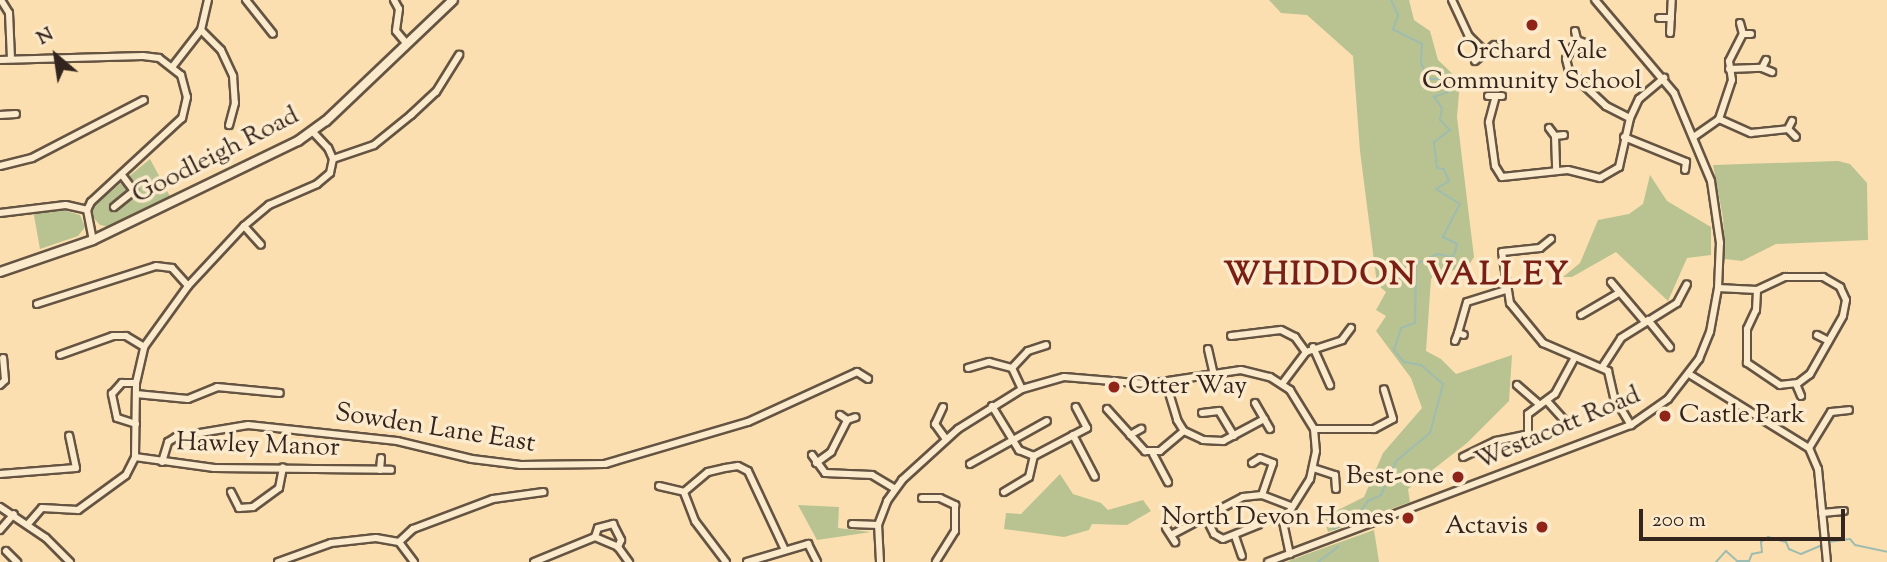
<!DOCTYPE html>
<html>
<head>
<meta charset="utf-8">
<style>
  body { margin:0 }
  #map { position:relative; width:1887px; height:562px; overflow:hidden; background:#fbdfb1; font-family:"Sorts Mill Goudy",serif }
  div>[style] { position:absolute }
  .green>* { inset:0; background:#b8c391 }
  .stream>* { height:2px; margin:-1px; padding:0 1px; transform-origin:1px; border-radius:1px; background:#9fbcb0 }
  .roads { filter:drop-shadow(2px 0 #655442) drop-shadow(-2px 0 #655442) drop-shadow(0 2px #655442) drop-shadow(0 -2px #655442) }
  .street>* { height:6px; margin:-3px; padding:0 3px; transform-origin:3px; border-radius:3px; background:#fceacc }
  .secondary>* { height:8px; margin:-4px; padding:0 4px; transform-origin:4px; border-radius:4px; background:#fceacc }
  .dots>* { width:19px; height:19px; translate:-50% -50%; box-sizing:border-box; border:4px solid #fceacc; border-radius:50% }
  span { translate:-50% -50%; white-space:nowrap; text-align:center; line-height:1.15; -webkit-text-stroke:7px #fceacc; paint-order:stroke }
  .poi-label { font-size:26px; color:#33251d }
  .left { translate:0 -50%; text-align:left }
  .right { translate:-100% -50%; text-align:right }
  .street-label { font-size:26px; color:#33251d }
  .district-label { font-size:33px; color:#7a1f14; font-weight:700; letter-spacing:2px }
  .north { position:absolute; left:21px; top:21px; width:70px; height:70px; -webkit-text-stroke:5px #fceacc; paint-order:stroke; rotate:331deg; font-size:19px; font-weight:700; line-height:28px; text-align:center; color:#33251d }
  .north::after { content:''; display:block; margin:auto; width:24px; height:32px; background:#33251d; clip-path:polygon(50% 0,100% 100%,50% 72%,0 100%) }
  .scale { position:absolute; left:1639px; top:509px; width:206px; height:32px; box-sizing:border-box; border:4px solid #33251d; border-top:0; padding-left:9px; font-size:21px; line-height:24px; white-space:nowrap; color:#33251d; -webkit-text-stroke:5px #fceacc; paint-order:stroke }
</style>
</head>
<body>
<div id="map">
  <div class="green">
    <div style="clip-path:polygon(1269px 0,1409px 0,1414px 20px,1430px 31px,1438px 60px,1460px 81px,1457px 117px,1474px 257px,1467px 268px,1436px 273px,1431px 279px,1426px 351px,1441px 359px,1456px 374px,1512px 355px,1509px 401px,1467px 443px,1408px 489px,1410px 502px,1328px 532px,1324px 517px,1364px 497px,1383px 453px,1422px 408px,1411px 378px,1376px 331px,1386px 316px,1376px 310px,1386px 292px,1377px 284px,1360px 151px,1353px 56px,1307px 15px,1281px 13px)"></div>
    <div style="clip-path:polygon(150px 159px,171px 198px,110px 227px,100px 225px,92px 216px,92px 207px)"></div>
    <div style="clip-path:polygon(1838px 161px,1850px 164px,1867px 183px,1868px 240px,1776px 244px,1742px 261px,1725px 259px,1723px 218px,1713px 165px)"></div>
    <div style="clip-path:polygon(1650px 175px,1667px 201px,1711px 227px,1711px 255px,1687px 258px,1668px 301px,1616px 252px,1572px 277px,1563px 277px,1580px 263px,1598px 220px,1629px 214px,1643px 204px)"></div>
    <div style="clip-path:polygon(56px 208px,80px 215px,85px 227px,78px 236px,40px 249px,33px 210px)"></div>
    <div style="clip-path:polygon(1060px 474px,1073px 494px,1101px 503px,1108px 510px,1143px 500px,1151px 511px,1127px 525px,1092px 524px,1089px 530px,1064px 537px,1004px 529px,1006px 513px,1021px 514px)"></div>
    <div style="clip-path:polygon(798px 505px,839px 507px,838px 528px,871px 532px,817px 540px)"></div>
    <div style="clip-path:polygon(1374px 530px,1379px 562px,1286px 562px,1307px 554px)"></div>
  </div>
  <div class="stream">
    <div style="left:1334px;top:529px;width:25px;rotate:-27deg"></div>
    <div style="left:1356px;top:518px;width:21px;rotate:-55deg"></div>
    <div style="left:1368px;top:501px;width:14px;rotate:-25deg"></div>
    <div style="left:1381px;top:495px;width:37px;rotate:-66deg"></div>
    <div style="left:1396px;top:461px;width:44px;rotate:-39.5deg"></div>
    <div style="left:1430px;top:433px;width:51px;rotate:-75.1deg"></div>
    <div style="left:1443px;top:384px;width:29px;rotate:-139deg"></div>
    <div style="left:1421px;top:365px;width:17px;rotate:-170deg"></div>
    <div style="left:1404px;top:362px;width:16px;rotate:-130deg"></div>
    <div style="left:1394px;top:350px;width:23px;rotate:-72deg"></div>
    <div style="left:1401px;top:328px;width:15px;rotate:-20deg"></div>
    <div style="left:1415px;top:323px;width:59px;rotate:-89deg"></div>
    <div style="left:1416px;top:264px;width:23px;rotate:-25deg"></div>
    <div style="left:1437px;top:254px;width:15px;rotate:11deg"></div>
    <div style="left:1452px;top:257px;width:6px;rotate:-59deg"></div>
    <div style="left:1455px;top:252px;width:8px;rotate:-76deg"></div>
    <div style="left:1457px;top:244px;width:16px;rotate:-153deg"></div>
    <div style="left:1443px;top:237px;width:37px;rotate:-63deg"></div>
    <div style="left:1460px;top:204px;width:28px;rotate:-148deg"></div>
    <div style="left:1436px;top:189px;width:15px;rotate:-32deg"></div>
    <div style="left:1449px;top:181px;width:13px;rotate:-113deg"></div>
    <div style="left:1444px;top:169px;width:7px;rotate:-172deg"></div>
    <div style="left:1437px;top:168px;width:26px;rotate:-97deg"></div>
    <div style="left:1434px;top:142px;width:20px;rotate:-37deg"></div>
    <div style="left:1450px;top:130px;width:14px;rotate:-135deg"></div>
    <div style="left:1440px;top:120px;width:12px;rotate:-81deg"></div>
    <div style="left:1442px;top:108px;width:14px;rotate:-126deg"></div>
    <div style="left:1434px;top:97px;width:15px;rotate:-20deg"></div>
    <div style="left:1448px;top:92px;width:14px;rotate:-111deg"></div>
    <div style="left:1443px;top:79px;width:14px;rotate:180deg"></div>
    <div style="left:1429px;top:79px;width:18px;rotate:-117deg"></div>
    <div style="left:1421px;top:63px;width:19px;rotate:-87deg"></div>
    <div style="left:1422px;top:44px;width:33px;rotate:-153deg"></div>
    <div style="left:1393px;top:29px;width:15px;rotate:-70deg"></div>
    <div style="left:1398px;top:15px;width:17px;rotate:-115deg"></div>
    <div style="left:1829px;top:542px;width:21px;rotate:-8deg"></div>
    <div style="left:1850px;top:539px;width:8px;rotate:50deg"></div>
    <div style="left:1855px;top:545px;width:33px;rotate:12deg"></div>
    <div style="left:1318px;top:562px;width:26px;rotate:-37deg"></div>
    <div style="left:1716px;top:562px;width:15px;rotate:-48deg"></div>
    <div style="left:1726px;top:551px;width:15px;rotate:42deg"></div>
    <div style="left:1737px;top:561px;width:12px"></div>
    <div style="left:1749px;top:561px;width:8px;rotate:-67deg"></div>
    <div style="left:1752px;top:554px;width:10px;rotate:-11deg"></div>
    <div style="left:1762px;top:552px;width:10px;rotate:-96deg"></div>
    <div style="left:1761px;top:542px;width:9px;rotate:-36deg"></div>
    <div style="left:1768px;top:537px;width:19px;rotate:16deg"></div>
    <div style="left:1786px;top:542px;width:8px;rotate:67deg"></div>
    <div style="left:1789px;top:549px;width:13px;rotate:23deg"></div>
    <div style="left:1801px;top:554px;width:25px;rotate:-23deg"></div>
  </div>
  <div class="roads">
    <div class="street">
      <div style="left:1px;top:0;width:15px;rotate:58deg"></div>
      <div style="left:9px;top:13px;width:46px;rotate:87.5deg"></div>
      <div style="left:246px;top:0;width:43px;rotate:51.5deg"></div>
      <div style="left:394px;top:0;width:10px;rotate:61deg"></div>
      <div style="left:399px;top:9px;width:22px;rotate:98deg"></div>
      <div style="left:396px;top:31px;width:16px;rotate:50deg"></div>
      <div style="left:1452px;top:0;width:40px;rotate:65deg"></div>
      <div style="left:1469px;top:36px;width:20px;rotate:45deg"></div>
      <div style="left:1659px;top:18px;width:12px"></div>
      <div style="left:1740px;top:23px;width:11px;rotate:75deg"></div>
      <div style="left:1743px;top:34px;width:8px"></div>
      <div style="left:201px;top:30px;width:28px;rotate:45deg"></div>
      <div style="left:221px;top:50px;width:29px;rotate:65deg"></div>
      <div style="left:233px;top:76px;width:27px;rotate:86deg"></div>
      <div style="left:235px;top:103px;width:23px;rotate:105deg"></div>
      <div style="left:1575px;top:31px;width:9px;rotate:77deg"></div>
      <div style="left:1577px;top:40px;width:9px;rotate:21deg"></div>
      <div style="left:1670px;top:33px;width:33px;rotate:-87deg"></div>
      <div style="left:1577px;top:40px;width:22px;rotate:120deg"></div>
      <div style="left:1566px;top:59px;width:12px;rotate:76deg"></div>
      <div style="left:1569px;top:71px;width:51px;rotate:43.4deg"></div>
      <div style="left:1606px;top:106px;width:27px;rotate:27deg"></div>
      <div style="left:0;top:60px;width:143px;rotate:-1.6deg"></div>
      <div style="left:143px;top:56px;width:16px;rotate:7deg"></div>
      <div style="left:159px;top:58px;width:28px;rotate:38deg"></div>
      <div style="left:181px;top:75px;width:23px;rotate:75deg"></div>
      <div style="left:187px;top:97px;width:22px;rotate:103deg"></div>
      <div style="left:182px;top:118px;width:124px;rotate:137.3deg"></div>
      <div style="left:91px;top:202px;width:9px;rotate:117deg"></div>
      <div style="left:87px;top:210px;width:31px;rotate:79deg"></div>
      <div style="left:1766px;top:60px;width:9px;rotate:117deg"></div>
      <div style="left:1762px;top:68px;width:11px;rotate:22deg"></div>
      <div style="left:1475px;top:61px;width:25px;rotate:-40deg"></div>
      <div style="left:173px;top:66px;width:46px;rotate:-52.1deg"></div>
      <div style="left:201px;top:30px;width:31px;rotate:-77deg"></div>
      <div style="left:1729px;top:69px;width:33px;rotate:-2deg"></div>
      <div style="left:1488px;top:96px;width:14px"></div>
      <div style="left:1495px;top:99px;width:24px;rotate:105deg"></div>
      <div style="left:1489px;top:122px;width:44px;rotate:82.2deg"></div>
      <div style="left:1495px;top:166px;width:13px;rotate:58deg"></div>
      <div style="left:1502px;top:177px;width:66px;rotate:-6.1deg"></div>
      <div style="left:1568px;top:170px;width:33px;rotate:14deg"></div>
      <div style="left:1600px;top:178px;width:22px;rotate:-30deg"></div>
      <div style="left:1619px;top:167px;width:50px;rotate:-77.3deg"></div>
      <div style="left:1630px;top:118px;width:21px;rotate:-65deg"></div>
      <div style="left:1639px;top:99px;width:33px;rotate:-40deg"></div>
      <div style="left:0;top:115px;width:16px;rotate:-4deg"></div>
      <div style="left:1719px;top:119px;width:35px;rotate:24deg"></div>
      <div style="left:1751px;top:133px;width:37px;rotate:-6deg"></div>
      <div style="left:1792px;top:121px;width:9px;rotate:117deg"></div>
      <div style="left:1788px;top:129px;width:11px;rotate:45deg"></div>
      <div style="left:1549px;top:128px;width:10px;rotate:53deg"></div>
      <div style="left:1555px;top:136px;width:9px;rotate:-6deg"></div>
      <div style="left:1555px;top:136px;width:35px;rotate:88deg"></div>
      <div style="left:1695px;top:136px;width:29px;rotate:-35deg"></div>
      <div style="left:1719px;top:119px;width:41px;rotate:-71.6deg"></div>
      <div style="left:1732px;top:80px;width:19px;rotate:-99deg"></div>
      <div style="left:1729px;top:61px;width:30px;rotate:-63deg"></div>
      <div style="left:1624px;top:137px;width:67px;rotate:22deg"></div>
      <div style="left:1686px;top:162px;width:8px;rotate:97deg"></div>
      <div style="left:333px;top:159px;width:43px;rotate:-18.9deg"></div>
      <div style="left:374px;top:145px;width:48px;rotate:-39deg"></div>
      <div style="left:411px;top:115px;width:34px;rotate:-43deg"></div>
      <div style="left:436px;top:92px;width:44px;rotate:-58.1deg"></div>
      <div style="left:0;top:166px;width:33px;rotate:-14deg"></div>
      <div style="left:32px;top:158px;width:126px;rotate:-27.4deg"></div>
      <div style="left:114px;top:207px;width:26px;rotate:-39deg"></div>
      <div style="left:134px;top:191px;width:21px;rotate:-127deg"></div>
      <div style="left:0;top:213px;width:66px;rotate:-6.9deg"></div>
      <div style="left:66px;top:205px;width:22px;rotate:13deg"></div>
      <div style="left:244px;top:226px;width:25px;rotate:48deg"></div>
      <div style="left:1551px;top:239px;width:14px;rotate:141deg"></div>
      <div style="left:1540px;top:248px;width:38px;rotate:174deg"></div>
      <div style="left:1502px;top:252px;width:52px;rotate:81.1deg"></div>
      <div style="left:1510px;top:303px;width:52px;rotate:50.5deg"></div>
      <div style="left:1543px;top:343px;width:71px;rotate:23.3deg"></div>
      <div style="left:1608px;top:371px;width:27px;rotate:77deg"></div>
      <div style="left:1614px;top:397px;width:33px;rotate:59deg"></div>
      <div style="left:1611px;top:282px;width:52px;rotate:49.6deg"></div>
      <div style="left:1718px;top:288px;width:39px;rotate:3deg"></div>
      <div style="left:1757px;top:290px;width:31px;rotate:-25deg"></div>
      <div style="left:1785px;top:277px;width:38px"></div>
      <div style="left:1823px;top:277px;width:20px;rotate:30deg"></div>
      <div style="left:1840px;top:287px;width:14px;rotate:65deg"></div>
      <div style="left:1846px;top:300px;width:16px;rotate:101deg"></div>
      <div style="left:1843px;top:316px;width:67px;rotate:119.6deg"></div>
      <div style="left:1810px;top:374px;width:15px;rotate:143deg"></div>
      <div style="left:1798px;top:383px;width:18px;rotate:174deg"></div>
      <div style="left:1780px;top:385px;width:40px;rotate:-146deg"></div>
      <div style="left:1747px;top:363px;width:34px;rotate:-90deg"></div>
      <div style="left:1747px;top:329px;width:21px;rotate:-65deg"></div>
      <div style="left:1756px;top:310px;width:20px;rotate:-87deg"></div>
      <div style="left:37px;top:304px;width:125px;rotate:-17.7deg"></div>
      <div style="left:156px;top:266px;width:16px;rotate:7deg"></div>
      <div style="left:172px;top:268px;width:24px;rotate:48deg"></div>
      <div style="left:1581px;top:315px;width:42px;rotate:-30.3deg"></div>
      <div style="left:1648px;top:320px;width:35px;rotate:51deg"></div>
      <div style="left:1458px;top:333px;width:32px;rotate:-74deg"></div>
      <div style="left:1467px;top:302px;width:41px;rotate:-17.1deg"></div>
      <div style="left:1817px;top:335px;width:13px;rotate:27deg"></div>
      <div style="left:1231px;top:336px;width:50px;rotate:-6.8deg"></div>
      <div style="left:1281px;top:330px;width:16px;rotate:27deg"></div>
      <div style="left:1295px;top:337px;width:19px;rotate:54deg"></div>
      <div style="left:1455px;top:341px;width:9px;rotate:-69deg"></div>
      <div style="left:1458px;top:333px;width:6px;rotate:18deg"></div>
      <div style="left:1313px;top:347px;width:42px;rotate:65.9deg"></div>
      <div style="left:1208px;top:349px;width:27px;rotate:77deg"></div>
      <div style="left:60px;top:355px;width:56px;rotate:-19.7deg"></div>
      <div style="left:113px;top:336px;width:13px"></div>
      <div style="left:126px;top:336px;width:21px;rotate:31deg"></div>
      <div style="left:1603px;top:366px;width:33px;rotate:-57deg"></div>
      <div style="left:1621px;top:338px;width:66px;rotate:-32deg"></div>
      <div style="left:1677px;top:303px;width:21px;rotate:-62deg"></div>
      <div style="left:968px;top:368px;width:22px;rotate:-16deg"></div>
      <div style="left:989px;top:362px;width:24px;rotate:15deg"></div>
      <div style="left:1012px;top:368px;width:23px;rotate:65deg"></div>
      <div style="left:1012px;top:368px;width:23px;rotate:-47deg"></div>
      <div style="left:1028px;top:351px;width:19px;rotate:-18deg"></div>
      <div style="left:1689px;top:374px;width:141px;rotate:31.7deg"></div>
      <div style="left:1809px;top:448px;width:23px;rotate:67deg"></div>
      <div style="left:1818px;top:469px;width:93px;rotate:84.5deg"></div>
      <div style="left:1166px;top:383px;width:39px;rotate:73deg"></div>
      <div style="left:1177px;top:420px;width:13px;rotate:58deg"></div>
      <div style="left:1184px;top:431px;width:21px;rotate:25deg"></div>
      <div style="left:1203px;top:440px;width:20px;rotate:3deg"></div>
      <div style="left:1223px;top:441px;width:47px;rotate:-28.2deg"></div>
      <div style="left:1282px;top:384px;width:40px;rotate:-53deg"></div>
      <div style="left:1306px;top:352px;width:38px;rotate:-18deg"></div>
      <div style="left:1342px;top:340px;width:15px;rotate:-53deg"></div>
      <div style="left:1796px;top:384px;width:13px;rotate:67deg"></div>
      <div style="left:0;top:385px;width:7px;rotate:-45deg"></div>
      <div style="left:5px;top:380px;width:22px;rotate:-95deg"></div>
      <div style="left:1517px;top:385px;width:30px;rotate:41deg"></div>
      <div style="left:136px;top:394px;width:52px;rotate:5.5deg"></div>
      <div style="left:188px;top:399px;width:31px;rotate:-22deg"></div>
      <div style="left:217px;top:387px;width:63px;rotate:5.4deg"></div>
      <div style="left:1547px;top:401px;width:30px;rotate:48deg"></div>
      <div style="left:1255px;top:403px;width:30px;rotate:60deg"></div>
      <div style="left:992px;top:406px;width:52px;rotate:58.5deg"></div>
      <div style="left:1019px;top:450px;width:16px;rotate:22deg"></div>
      <div style="left:1034px;top:456px;width:60px;rotate:-27.8deg"></div>
      <div style="left:1087px;top:428px;width:24px;rotate:-118deg"></div>
      <div style="left:943px;top:407px;width:19px;rotate:115deg"></div>
      <div style="left:935px;top:424px;width:19px;rotate:54deg"></div>
      <div style="left:1107px;top:409px;width:57px;rotate:47.9deg"></div>
      <div style="left:1145px;top:451px;width:15px"></div>
      <div style="left:1160px;top:451px;width:31px;rotate:-40deg"></div>
      <div style="left:1202px;top:413px;width:17px;rotate:-7deg"></div>
      <div style="left:1219px;top:411px;width:29px;rotate:59deg"></div>
      <div style="left:840px;top:415px;width:9px;rotate:36deg"></div>
      <div style="left:847px;top:420px;width:9px;rotate:-18deg"></div>
      <div style="left:136px;top:424px;width:20px;rotate:-162deg"></div>
      <div style="left:117px;top:418px;width:25px;rotate:-102deg"></div>
      <div style="left:112px;top:394px;width:15px;rotate:-48deg"></div>
      <div style="left:122px;top:383px;width:14px"></div>
      <div style="left:1314px;top:429px;width:60px"></div>
      <div style="left:1374px;top:429px;width:21px;rotate:-28deg"></div>
      <div style="left:1393px;top:419px;width:31px;rotate:-107deg"></div>
      <div style="left:1073px;top:435px;width:47px;rotate:62.4deg"></div>
      <div style="left:1130px;top:435px;width:13px;rotate:-29deg"></div>
      <div style="left:1809px;top:448px;width:42px;rotate:-58.6deg"></div>
      <div style="left:1831px;top:412px;width:18px;rotate:-6deg"></div>
      <div style="left:1153px;top:454px;width:32px;rotate:62deg"></div>
      <div style="left:812px;top:455px;width:22px;rotate:54deg"></div>
      <div style="left:825px;top:473px;width:47px;rotate:2.4deg"></div>
      <div style="left:872px;top:475px;width:27px;rotate:31deg"></div>
      <div style="left:135px;top:457px;width:80px;rotate:7.9deg"></div>
      <div style="left:214px;top:468px;width:177px;rotate:0.6deg"></div>
      <div style="left:1463px;top:457px;width:37px;rotate:-26deg"></div>
      <div style="left:1496px;top:441px;width:33px;rotate:-12deg"></div>
      <div style="left:1528px;top:434px;width:20px;rotate:-90deg"></div>
      <div style="left:1528px;top:414px;width:34px;rotate:-37deg"></div>
      <div style="left:1555px;top:394px;width:42px;rotate:-61.6deg"></div>
      <div style="left:162px;top:462px;width:21px;rotate:-73deg"></div>
      <div style="left:168px;top:442px;width:9px;rotate:-32deg"></div>
      <div style="left:176px;top:437px;width:73px;rotate:-9.5deg"></div>
      <div style="left:248px;top:425px;width:150px;rotate:6.1deg"></div>
      <div style="left:397px;top:441px;width:77px;rotate:13.5deg"></div>
      <div style="left:472px;top:459px;width:49px;rotate:7deg"></div>
      <div style="left:521px;top:465px;width:84px;rotate:-0.7deg"></div>
      <div style="left:605px;top:464px;width:149px;rotate:-16.4deg"></div>
      <div style="left:748px;top:422px;width:120px;rotate:-24.6deg"></div>
      <div style="left:857px;top:372px;width:13px;rotate:32deg"></div>
      <div style="left:816px;top:463px;width:19px;rotate:-36deg"></div>
      <div style="left:831px;top:452px;width:36px;rotate:-63deg"></div>
      <div style="left:1252px;top:463px;width:9px;rotate:-32deg"></div>
      <div style="left:1260px;top:458px;width:14px;rotate:21deg"></div>
      <div style="left:1273px;top:463px;width:34px;rotate:109deg"></div>
      <div style="left:970px;top:464px;width:88px;rotate:-29.2deg"></div>
      <div style="left:1313px;top:468px;width:23px;rotate:18deg"></div>
      <div style="left:1335px;top:475px;width:14px;rotate:86deg"></div>
      <div style="left:380px;top:470px;width:12px;rotate:-85deg"></div>
      <div style="left:0;top:474px;width:76px;rotate:-4.5deg"></div>
      <div style="left:76px;top:468px;width:33px;rotate:-102deg"></div>
      <div style="left:659px;top:486px;width:26px;rotate:13deg"></div>
      <div style="left:231px;top:492px;width:18px;rotate:63deg"></div>
      <div style="left:239px;top:508px;width:14px;rotate:-4deg"></div>
      <div style="left:253px;top:507px;width:32px;rotate:-36deg"></div>
      <div style="left:279px;top:488px;width:21px;rotate:-79deg"></div>
      <div style="left:1004px;top:492px;width:29px;rotate:-31deg"></div>
      <div style="left:1029px;top:477px;width:22px;rotate:-77deg"></div>
      <div style="left:922px;top:498px;width:18px"></div>
      <div style="left:940px;top:498px;width:17px;rotate:25deg"></div>
      <div style="left:955px;top:505px;width:26px;rotate:90deg"></div>
      <div style="left:955px;top:531px;width:36px;rotate:122deg"></div>
      <div style="left:0;top:507px;width:55px;rotate:34deg"></div>
      <div style="left:46px;top:538px;width:34px;rotate:45deg"></div>
      <div style="left:1822px;top:513px;width:22px;rotate:-5deg"></div>
      <div style="left:1205px;top:516px;width:20px;rotate:63deg"></div>
      <div style="left:1214px;top:534px;width:10px;rotate:29deg"></div>
      <div style="left:1223px;top:539px;width:38px;rotate:-22deg"></div>
      <div style="left:28px;top:524px;width:21px;rotate:-49deg"></div>
      <div style="left:42px;top:508px;width:36px;rotate:3deg"></div>
      <div style="left:78px;top:510px;width:59px;rotate:-36.1deg"></div>
      <div style="left:126px;top:475px;width:20px;rotate:-63deg"></div>
      <div style="left:135px;top:457px;width:74px;rotate:-89.2deg"></div>
      <div style="left:136px;top:383px;width:37px;rotate:-77deg"></div>
      <div style="left:144px;top:347px;width:75px;rotate:-54.2deg"></div>
      <div style="left:188px;top:286px;width:82px;rotate:-47deg"></div>
      <div style="left:244px;top:226px;width:33px;rotate:-40deg"></div>
      <div style="left:269px;top:205px;width:52px;rotate:-23.6deg"></div>
      <div style="left:317px;top:184px;width:17px;rotate:-40deg"></div>
      <div style="left:330px;top:173px;width:14px;rotate:-78deg"></div>
      <div style="left:333px;top:159px;width:12px;rotate:-114deg"></div>
      <div style="left:328px;top:148px;width:23px;rotate:-133deg"></div>
      <div style="left:852px;top:524px;width:26px;rotate:2deg"></div>
      <div style="left:1166px;top:528px;width:17px;rotate:57deg"></div>
      <div style="left:0;top:530px;width:21px;rotate:-49deg"></div>
      <div style="left:1173px;top:534px;width:79px;rotate:-27.9deg"></div>
      <div style="left:1243px;top:497px;width:19px;rotate:-6deg"></div>
      <div style="left:1262px;top:495px;width:30px;rotate:21deg"></div>
      <div style="left:1235px;top:536px;width:21px;rotate:71deg"></div>
      <div style="left:595px;top:537px;width:9px;rotate:-72deg"></div>
      <div style="left:598px;top:528px;width:16px;rotate:-15deg"></div>
      <div style="left:613px;top:524px;width:18px;rotate:63deg"></div>
      <div style="left:621px;top:540px;width:8px;rotate:113deg"></div>
      <div style="left:595px;top:537px;width:25px;rotate:23deg"></div>
      <div style="left:618px;top:547px;width:19px;rotate:54deg"></div>
      <div style="left:399px;top:542px;width:19px;rotate:-43deg"></div>
      <div style="left:413px;top:529px;width:85px;rotate:-20.6deg"></div>
      <div style="left:493px;top:499px;width:51px;rotate:-7.8deg"></div>
      <div style="left:6px;top:551px;width:16px;rotate:45deg"></div>
      <div style="left:278px;top:562px;width:56px;rotate:-19.7deg"></div>
      <div style="left:331px;top:543px;width:45px;rotate:-6.3deg"></div>
      <div style="left:376px;top:538px;width:23px;rotate:10deg"></div>
      <div style="left:399px;top:542px;width:25px;rotate:53deg"></div>
      <div style="left:534px;top:562px;width:66px;rotate:-22.3deg"></div>
      <div style="left:726px;top:562px;width:51px;rotate:-127.1deg"></div>
      <div style="left:695px;top:521px;width:31px;rotate:-111deg"></div>
      <div style="left:684px;top:492px;width:31px;rotate:-40deg"></div>
      <div style="left:708px;top:472px;width:17px;rotate:-13deg"></div>
      <div style="left:725px;top:468px;width:13px;rotate:-9deg"></div>
      <div style="left:738px;top:466px;width:11px;rotate:27deg"></div>
      <div style="left:748px;top:471px;width:85px;rotate:64.9deg"></div>
      <div style="left:747px;top:562px;width:64px;rotate:-16.4deg"></div>
      <div style="left:808px;top:544px;width:20px;rotate:63deg"></div>
      <div style="left:880px;top:562px;width:37px;rotate:-93deg"></div>
      <div style="left:878px;top:525px;width:26px;rotate:-69deg"></div>
      <div style="left:887px;top:501px;width:26px;rotate:-54deg"></div>
      <div style="left:902px;top:480px;width:76px;rotate:-42.3deg"></div>
      <div style="left:958px;top:429px;width:75px;rotate:-32deg"></div>
      <div style="left:1022px;top:389px;width:44px;rotate:-15.9deg"></div>
      <div style="left:1064px;top:377px;width:84px;rotate:4.8deg"></div>
      <div style="left:1148px;top:384px;width:94px;rotate:-8.6deg"></div>
      <div style="left:1241px;top:370px;width:30px;rotate:14deg"></div>
      <div style="left:1270px;top:377px;width:24px;rotate:33deg"></div>
      <div style="left:1290px;top:390px;width:46px;rotate:58.4deg"></div>
      <div style="left:1314px;top:429px;width:22px;rotate:85deg"></div>
      <div style="left:1316px;top:451px;width:29px;rotate:102deg"></div>
      <div style="left:1310px;top:479px;width:51px;rotate:122.1deg"></div>
      <div style="left:1283px;top:522px;width:33px;rotate:78deg"></div>
      <div style="left:1268px;top:562px;width:388px;rotate:-20.7deg"></div>
      <div style="left:1631px;top:425px;width:45px;rotate:-35.1deg"></div>
      <div style="left:1668px;top:399px;width:51px;rotate:-52.2deg"></div>
      <div style="left:1699px;top:359px;width:29px;rotate:-68deg"></div>
      <div style="left:1710px;top:332px;width:45px;rotate:-79.7deg"></div>
      <div style="left:1718px;top:288px;width:45px;rotate:-87.5deg"></div>
      <div style="left:1720px;top:243px;width:63px;rotate:-98.3deg"></div>
      <div style="left:1711px;top:181px;width:95px;rotate:-112.8deg"></div>
      <div style="left:1674px;top:93px;width:122px;rotate:-130.3deg"></div>
    </div>
    <div class="secondary">
      <div style="left:0;top:272px;width:98px;rotate:-19deg"></div>
      <div style="left:93px;top:240px;width:228px;rotate:-25.8deg"></div>
      <div style="left:298px;top:141px;width:34px;rotate:-36deg"></div>
      <div style="left:326px;top:121px;width:175px;rotate:-43.6deg"></div>
    </div>
  </div>
  <div class="dots">
    <div style="left:1532px;top:25px;background:#8f2418"></div>
    <div style="left:1114px;top:387px;background:#8f2418"></div>
    <div style="left:1665px;top:416px;background:#8f2418"></div>
    <div style="left:1458px;top:477px;background:#8f2418"></div>
    <div style="left:1408px;top:518px;background:#8f2418"></div>
    <div style="left:1542px;top:527px;background:#8f2418"></div>
  </div>
  <div class="poi-label">
    <span style="left:1532px;top:67px">Orchard Vale<br>Community School</span>
    <span class="left" style="left:1128px;top:387px">Otter Way</span>
    <span class="left" style="left:1679px;top:416px">Castle Park</span>
    <span class="right" style="left:1444px;top:477px">Best-one</span>
    <span class="right" style="left:1394px;top:518px">North Devon Homes</span>
    <span class="right" style="left:1528px;top:527px">Actavis</span>
  </div>
  <div class="street-label">
    <span style="left:216px;top:156px;rotate:-27deg">Goodleigh Road</span>
    <span style="left:435px;top:429px;rotate:9deg">Sowden Lane East</span>
    <span style="left:1558px;top:429px;rotate:-23deg">Westacott Road</span>
    <span style="left:258px;top:446px;rotate:2deg">Hawley Manor</span>
  </div>
  <div class="district-label">
    <span style="left:1397px;top:277px">WHIDDON VALLEY</span>
  </div>
  <div class="north">N</div>
  <div class="scale">200 m</div>
</div>
</body>
</html>
